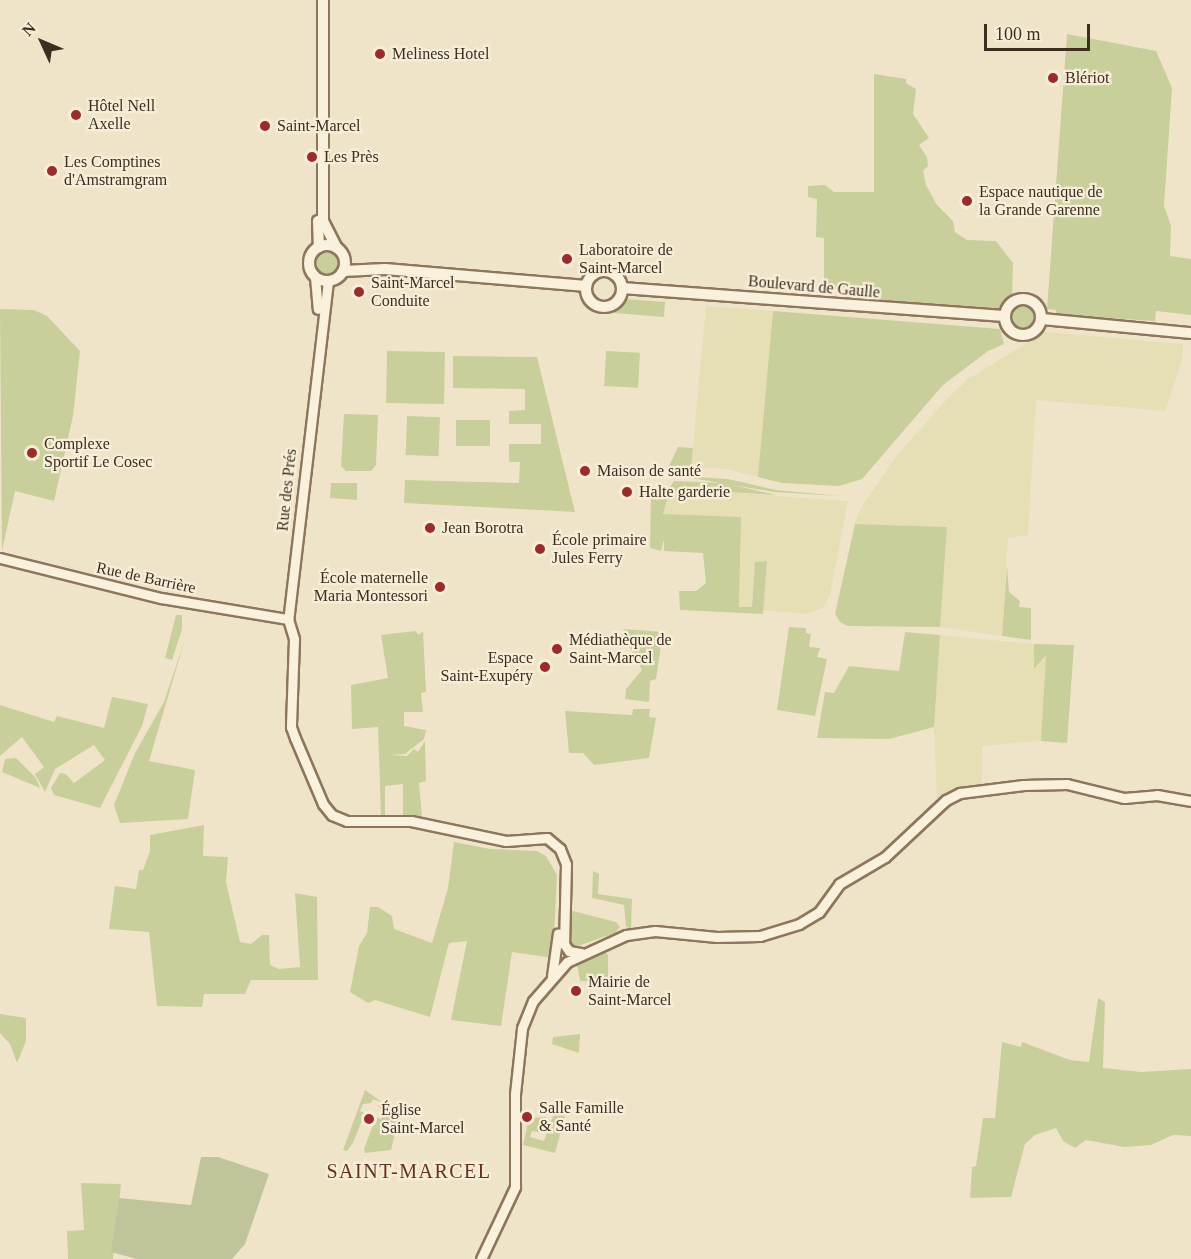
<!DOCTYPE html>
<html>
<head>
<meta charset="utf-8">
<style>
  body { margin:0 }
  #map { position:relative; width:1191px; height:1259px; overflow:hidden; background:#f0e4c8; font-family:Georgia,serif }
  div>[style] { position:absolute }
  .farmland>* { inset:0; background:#e6deb5 }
  .green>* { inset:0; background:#c9cf9b; transform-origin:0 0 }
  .round { border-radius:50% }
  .cemetery>* { inset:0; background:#bfc49a }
  .roads { filter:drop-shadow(2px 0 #8d765c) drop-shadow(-2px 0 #8d765c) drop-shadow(0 2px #8d765c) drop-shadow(0 -2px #8d765c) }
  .tertiary>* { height:9px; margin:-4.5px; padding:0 4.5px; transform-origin:4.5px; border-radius:4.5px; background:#faf1dc }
  .secondary>* { height:10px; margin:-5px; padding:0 5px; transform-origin:5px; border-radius:5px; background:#faf1dc }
  .secondary>.ring { margin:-5px; padding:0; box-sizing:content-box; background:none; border:10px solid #faf1dc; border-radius:50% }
  .dots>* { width:16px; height:16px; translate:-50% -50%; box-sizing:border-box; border:3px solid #f7eed8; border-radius:50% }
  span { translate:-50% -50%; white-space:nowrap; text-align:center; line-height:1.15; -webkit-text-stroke:4.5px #f7eed8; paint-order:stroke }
  .poi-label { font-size:16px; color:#3d2e20 }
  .left { translate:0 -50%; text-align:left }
  .right { translate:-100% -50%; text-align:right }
  .street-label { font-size:16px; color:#3d2e20 }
  .quarter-label { font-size:20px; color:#6b2e1e; letter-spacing:1.5px }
  .north { position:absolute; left:12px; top:12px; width:60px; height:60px; -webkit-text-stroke:4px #f7eed8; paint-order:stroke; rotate:314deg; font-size:16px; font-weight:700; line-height:24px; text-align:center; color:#3d2e20 }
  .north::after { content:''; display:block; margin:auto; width:21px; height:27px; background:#3d2e20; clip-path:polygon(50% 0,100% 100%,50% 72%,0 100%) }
  .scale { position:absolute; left:984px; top:24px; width:106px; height:27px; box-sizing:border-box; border:3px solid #3d2e20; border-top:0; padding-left:8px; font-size:18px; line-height:21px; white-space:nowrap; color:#3d2e20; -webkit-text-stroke:4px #f7eed8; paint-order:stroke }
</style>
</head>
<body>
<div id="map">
  <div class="farmland">
    <div style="clip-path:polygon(706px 306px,773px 311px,758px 477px,726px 469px,691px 467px)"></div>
    <div style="clip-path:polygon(1045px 332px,1183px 344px,1183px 357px,1165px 411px,1036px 400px,1028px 535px,1008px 538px,1002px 636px,940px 627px,947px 527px,855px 524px,860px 509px,897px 455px,948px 398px,968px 379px)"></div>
    <div style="clip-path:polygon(678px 489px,848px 501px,830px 595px,823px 608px,806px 614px,763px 610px,767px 561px,755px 562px,752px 607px,739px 607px,741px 517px,663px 514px,667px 499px)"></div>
    <div style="clip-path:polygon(940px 635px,1034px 644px,1034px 669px,1047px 654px,1041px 741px,982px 746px,982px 784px,949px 792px,937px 800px,934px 727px)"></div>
  </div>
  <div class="green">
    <div style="clip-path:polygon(1067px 34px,1156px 51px,1172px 88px,1164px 206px,1171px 226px,1170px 256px,1191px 259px,1191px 315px,1156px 311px,1155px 321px,1056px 315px,1056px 310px,1047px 309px)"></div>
    <div style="clip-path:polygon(874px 74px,906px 79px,906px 83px,916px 89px,913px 114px,929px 138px,919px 145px,927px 157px,928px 166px,923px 171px,926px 185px,937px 205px,953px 221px,955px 232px,967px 240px,996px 241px,1013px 263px,1012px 298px,995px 311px,873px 302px,874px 290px,824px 289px,824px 238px,816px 237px,817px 199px,808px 197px,808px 186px,825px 185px,834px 192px,874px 192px)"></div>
    <div style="clip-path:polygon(332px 251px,339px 260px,338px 268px,329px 275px,322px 274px,315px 266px,315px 258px,321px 252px)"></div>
    <div style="clip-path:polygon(625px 299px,665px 302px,664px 317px,614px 313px,614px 308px)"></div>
    <div class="round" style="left:1010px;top:304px;width:24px;height:24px"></div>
    <div style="clip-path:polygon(0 309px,34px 310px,47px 316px,80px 351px,73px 416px,54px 501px,15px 491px,2px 551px)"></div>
    <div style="clip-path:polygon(773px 311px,1000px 329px,1004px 344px,988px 351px,943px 385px,862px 479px,839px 486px,782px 483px,758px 477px)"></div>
    <div style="left:387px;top:351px;width:58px;height:52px;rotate:1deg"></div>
    <div style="left:606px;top:351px;width:34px;height:35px;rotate:3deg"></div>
    <div style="clip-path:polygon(453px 356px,537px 357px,575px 512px,404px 503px,405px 480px,519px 483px,520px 462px,509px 462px,509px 444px,541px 444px,541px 424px,509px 424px,509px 411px,525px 410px,525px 389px,453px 388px)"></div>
    <div style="clip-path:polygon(344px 414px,378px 415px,376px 465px,371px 471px,346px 471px,341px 466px)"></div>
    <div style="left:407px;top:416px;width:33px;height:39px;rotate:2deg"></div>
    <div style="left:456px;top:420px;width:34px;height:26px"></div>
    <div style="clip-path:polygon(678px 447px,693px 448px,691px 467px,669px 466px)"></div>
    <div style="clip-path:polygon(679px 476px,728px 479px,776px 490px,840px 496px,774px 492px)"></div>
    <div style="clip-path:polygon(674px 481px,724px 483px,776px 495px,678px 489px,667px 499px,663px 514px,741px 517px,739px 607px,752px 607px,755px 562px,767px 561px,763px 614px,680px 610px,679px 591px,696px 591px,706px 583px,703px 553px,664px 551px,664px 540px,661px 551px,650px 548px,651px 495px,665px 495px)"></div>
    <div style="clip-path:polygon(331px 483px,357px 483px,357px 500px,330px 498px)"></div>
    <div style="clip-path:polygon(855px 524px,947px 527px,940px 627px,847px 626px,840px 622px,835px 614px)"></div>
    <div style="clip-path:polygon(1007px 565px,1009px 592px,1020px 601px,1019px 607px,1031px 608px,1031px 640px,1002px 636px)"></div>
    <div style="clip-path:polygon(176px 615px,182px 615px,182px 629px,172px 660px,165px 658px)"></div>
    <div style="clip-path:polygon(789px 627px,806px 628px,806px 633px,811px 634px,809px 647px,820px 648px,817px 657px,827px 659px,815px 716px,777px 710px)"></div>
    <div style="clip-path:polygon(624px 629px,663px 632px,656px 679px,650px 681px,649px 702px,625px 699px,626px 689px,642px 670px,629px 646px,619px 647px,617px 643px)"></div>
    <div style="clip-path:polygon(415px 631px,419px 635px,423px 631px,426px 692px,421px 693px,423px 712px,404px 712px,404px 726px,426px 730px,424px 739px,405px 754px,389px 755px,407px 756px,414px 749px,418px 752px,425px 741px,426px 781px,419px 783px,422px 816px,403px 815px,403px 784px,385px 786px,385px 816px,381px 816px,378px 727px,352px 729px,351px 685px,388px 678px,381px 635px)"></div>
    <div style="clip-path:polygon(905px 632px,940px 635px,934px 727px,889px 739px,817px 738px,825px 692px,834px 693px,849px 666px,899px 671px)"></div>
    <div style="clip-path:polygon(185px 639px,149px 761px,195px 770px,188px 819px,120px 823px,114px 805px,135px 753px,164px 702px)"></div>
    <div style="clip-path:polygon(1034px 644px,1074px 645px,1067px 743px,1041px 741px,1046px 655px,1034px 669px)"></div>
    <div style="clip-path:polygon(112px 697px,148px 704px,142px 726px,100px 808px,54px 795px,51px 788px,60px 773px,66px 774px,74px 783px,105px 760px,94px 745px,55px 769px,45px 792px,35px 774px,44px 767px,22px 737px,0 756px,0 705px,54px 722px,57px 716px,104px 728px)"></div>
    <div style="clip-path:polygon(633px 709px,650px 709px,649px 717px,656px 718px,649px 758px,594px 765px,583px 753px,569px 753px,565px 711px,632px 715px)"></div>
    <div style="clip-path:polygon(16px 758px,36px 778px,40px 788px,2px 772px,5px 759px)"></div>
    <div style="clip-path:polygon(204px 825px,203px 856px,228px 857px,226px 882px,240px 942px,251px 944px,262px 935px,269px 935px,270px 965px,279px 969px,300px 967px,295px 893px,317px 897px,318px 980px,251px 980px,245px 994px,204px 994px,202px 1007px,157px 1006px,149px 932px,109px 929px,115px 886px,136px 889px,139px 870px,143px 870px,150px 851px,150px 835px)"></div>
    <div style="clip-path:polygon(454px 842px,490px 849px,537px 851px,546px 856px,557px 875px,553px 958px,512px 952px,501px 1026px,451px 1020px,467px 941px,449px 943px,430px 1017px,375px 1000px,368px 1003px,350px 992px,359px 946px,367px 933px,370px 907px,378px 907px,392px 916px,394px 929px,432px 943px,448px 888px)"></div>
    <div style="clip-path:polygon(593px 871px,599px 874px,598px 894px,632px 899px,631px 930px,626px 926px,624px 905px,592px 898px)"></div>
    <div style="clip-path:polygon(569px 910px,616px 922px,620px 927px,615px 933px,572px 948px,568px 937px)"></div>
    <div style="clip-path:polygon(602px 948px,608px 955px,608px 982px,580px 981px,577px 963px)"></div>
    <div style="clip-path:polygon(1098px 998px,1105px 1002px,1103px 1068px,1141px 1072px,1191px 1069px,1191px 1136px,1173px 1135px,1151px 1145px,1124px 1147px,1086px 1140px,1075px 1148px,1063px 1141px,1056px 1128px,1035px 1135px,1025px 1144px,1011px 1197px,970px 1198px,972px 1167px,976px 1166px,983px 1118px,995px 1118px,1002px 1042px,1021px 1047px,1022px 1042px,1070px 1060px,1089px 1062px)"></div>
    <div style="clip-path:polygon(0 1014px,26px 1018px,26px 1041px,17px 1063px,10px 1044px,0 1033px)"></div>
    <div style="clip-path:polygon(580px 1034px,579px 1053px,552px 1044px,553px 1037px)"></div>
    <div style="clip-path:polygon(365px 1090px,397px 1113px,399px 1119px,391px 1150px,365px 1153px,364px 1149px,376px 1117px,381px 1119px,384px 1112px,378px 1106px,380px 1102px,373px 1099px,371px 1103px,363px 1104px,360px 1111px,365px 1113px,353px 1143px,347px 1151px,343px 1150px)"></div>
    <div style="clip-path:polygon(554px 1113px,565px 1116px,555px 1153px,523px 1145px,529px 1118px,546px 1117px,544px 1133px,532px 1131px,530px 1137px,544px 1141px)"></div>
    <div style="clip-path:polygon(81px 1183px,121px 1184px,113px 1259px,68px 1259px,67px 1231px,84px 1230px)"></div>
  </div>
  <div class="cemetery">
    <div style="clip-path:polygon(201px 1157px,218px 1157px,269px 1174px,245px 1244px,232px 1259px,137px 1259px,111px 1252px,119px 1198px,191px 1205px)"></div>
  </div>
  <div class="roads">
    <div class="tertiary">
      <div style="left:315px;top:277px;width:32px;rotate:85deg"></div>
      <div style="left:328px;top:281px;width:340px;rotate:96.7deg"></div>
      <div style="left:288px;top:619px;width:21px;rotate:73deg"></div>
      <div style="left:294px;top:639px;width:88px;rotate:92deg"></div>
      <div style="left:291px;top:727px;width:12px;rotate:70deg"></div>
      <div style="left:295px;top:738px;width:72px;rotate:67deg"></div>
      <div style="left:323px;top:804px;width:14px;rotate:51deg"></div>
      <div style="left:332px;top:815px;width:16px;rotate:22deg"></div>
      <div style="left:347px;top:821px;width:64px"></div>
      <div style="left:411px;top:821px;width:97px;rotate:11.9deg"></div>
      <div style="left:506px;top:841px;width:41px;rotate:-4.2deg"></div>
      <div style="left:547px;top:838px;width:17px;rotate:40deg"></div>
      <div style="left:560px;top:849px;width:16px;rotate:68deg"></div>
      <div style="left:566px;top:864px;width:80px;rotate:91.4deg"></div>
      <div style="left:564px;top:944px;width:9px;rotate:54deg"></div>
      <div style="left:569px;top:951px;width:12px;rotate:9deg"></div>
      <div style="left:0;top:558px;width:166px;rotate:14deg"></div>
      <div style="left:161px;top:598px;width:129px;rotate:9.4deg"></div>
      <div style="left:552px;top:976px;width:43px;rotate:-82.1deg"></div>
      <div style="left:481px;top:1259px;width:80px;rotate:-64.7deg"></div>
      <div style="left:515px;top:1187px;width:93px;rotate:-90deg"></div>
      <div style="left:515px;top:1094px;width:66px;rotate:-83.9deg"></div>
      <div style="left:522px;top:1028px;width:29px;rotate:-68deg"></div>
      <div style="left:533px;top:1001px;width:52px;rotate:-48.9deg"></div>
      <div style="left:567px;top:962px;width:65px;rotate:-24.6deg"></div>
      <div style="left:626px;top:935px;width:29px;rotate:-8deg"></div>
      <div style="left:655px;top:931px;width:62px;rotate:5.5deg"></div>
      <div style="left:717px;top:937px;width:43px;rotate:-1.3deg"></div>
      <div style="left:760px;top:936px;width:41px;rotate:-17.1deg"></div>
      <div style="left:799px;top:924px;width:23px;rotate:-31deg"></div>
      <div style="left:819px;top:912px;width:34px;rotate:-54deg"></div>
      <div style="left:839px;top:884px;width:53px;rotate:-30.4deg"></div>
      <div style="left:885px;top:857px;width:83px;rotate:-43.1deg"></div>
      <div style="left:946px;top:800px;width:16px;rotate:-27deg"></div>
      <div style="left:960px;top:793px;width:64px;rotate:-7.2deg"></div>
      <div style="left:1023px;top:785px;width:44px;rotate:-1.3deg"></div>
      <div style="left:1067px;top:784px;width:59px;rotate:13.8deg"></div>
      <div style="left:1124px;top:798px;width:33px;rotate:-5deg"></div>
      <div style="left:1157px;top:795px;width:35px;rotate:10deg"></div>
    </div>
    <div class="secondary">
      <div style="left:323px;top:0;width:221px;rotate:90deg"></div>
      <div style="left:323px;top:221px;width:30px;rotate:63deg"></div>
      <div style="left:318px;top:221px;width:26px;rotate:88deg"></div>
      <div class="ring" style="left:309px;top:245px;width:26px;height:26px"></div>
      <div style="left:343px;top:271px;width:42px;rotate:-2.7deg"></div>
      <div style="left:385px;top:269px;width:202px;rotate:4.8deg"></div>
      <div class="ring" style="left:586px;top:271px;width:26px;height:26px"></div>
      <div style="left:622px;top:288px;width:383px;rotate:4.2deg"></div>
      <div class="ring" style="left:1005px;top:299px;width:26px;height:26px"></div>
      <div style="left:1042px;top:319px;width:150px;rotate:5.4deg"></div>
    </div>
  </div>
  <div class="dots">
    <div style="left:380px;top:54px;background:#9e2a2b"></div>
    <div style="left:1053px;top:78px;background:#9e2a2b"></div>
    <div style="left:76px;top:115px;background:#9e2a2b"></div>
    <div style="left:265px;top:126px;background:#9e2a2b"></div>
    <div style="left:312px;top:157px;background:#9e2a2b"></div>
    <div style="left:52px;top:171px;background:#9e2a2b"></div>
    <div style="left:967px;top:201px;background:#9e2a2b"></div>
    <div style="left:567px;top:259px;background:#9e2a2b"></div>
    <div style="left:359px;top:292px;background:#9e2a2b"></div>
    <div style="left:32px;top:453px;background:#9e2a2b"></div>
    <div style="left:585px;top:471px;background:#9e2a2b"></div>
    <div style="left:627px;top:492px;background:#9e2a2b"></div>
    <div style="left:430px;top:528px;background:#9e2a2b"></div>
    <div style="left:540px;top:549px;background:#9e2a2b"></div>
    <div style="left:440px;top:587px;background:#9e2a2b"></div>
    <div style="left:557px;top:649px;background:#9e2a2b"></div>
    <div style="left:545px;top:667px;background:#9e2a2b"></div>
    <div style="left:576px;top:991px;background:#9e2a2b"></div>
    <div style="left:527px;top:1117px;background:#9e2a2b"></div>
    <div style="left:369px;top:1119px;background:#9e2a2b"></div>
  </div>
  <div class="poi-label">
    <span class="left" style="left:392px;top:54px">Meliness Hotel</span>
    <span class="left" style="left:1065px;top:78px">Blériot</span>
    <span class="left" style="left:88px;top:115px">Hôtel Nell<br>Axelle</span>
    <span class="left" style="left:277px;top:126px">Saint-Marcel</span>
    <span class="left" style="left:324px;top:157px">Les Près</span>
    <span class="left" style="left:64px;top:171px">Les Comptines<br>d'Amstramgram</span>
    <span class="left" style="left:979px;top:201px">Espace nautique de<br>la Grande Garenne</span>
    <span class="left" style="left:579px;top:259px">Laboratoire de<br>Saint-Marcel</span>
    <span class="left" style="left:371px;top:292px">Saint-Marcel<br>Conduite</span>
    <span class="left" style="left:44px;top:453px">Complexe<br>Sportif Le Cosec</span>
    <span class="left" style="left:597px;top:471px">Maison de santé</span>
    <span class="left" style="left:639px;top:492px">Halte garderie</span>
    <span class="left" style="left:442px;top:528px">Jean Borotra</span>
    <span class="left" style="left:552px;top:549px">École primaire<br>Jules Ferry</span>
    <span class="right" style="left:428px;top:587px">École maternelle<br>Maria Montessori</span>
    <span class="left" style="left:569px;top:649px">Médiathèque de<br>Saint-Marcel</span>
    <span class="right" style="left:533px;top:667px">Espace<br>Saint-Exupéry</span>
    <span class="left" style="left:588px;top:991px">Mairie de<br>Saint-Marcel</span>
    <span class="left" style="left:539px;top:1117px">Salle Famille<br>&amp; Santé</span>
    <span class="left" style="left:381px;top:1119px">Église<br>Saint-Marcel</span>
  </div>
  <div class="street-label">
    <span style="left:814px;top:287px;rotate:5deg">Boulevard de Gaulle</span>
    <span style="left:287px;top:490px;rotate:-84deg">Rue des Prés</span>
    <span style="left:146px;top:578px;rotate:12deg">Rue de Barrière</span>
  </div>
  <div class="quarter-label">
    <span style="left:409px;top:1171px">SAINT-MARCEL</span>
  </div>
  <div class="north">N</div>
  <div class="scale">100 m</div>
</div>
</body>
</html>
